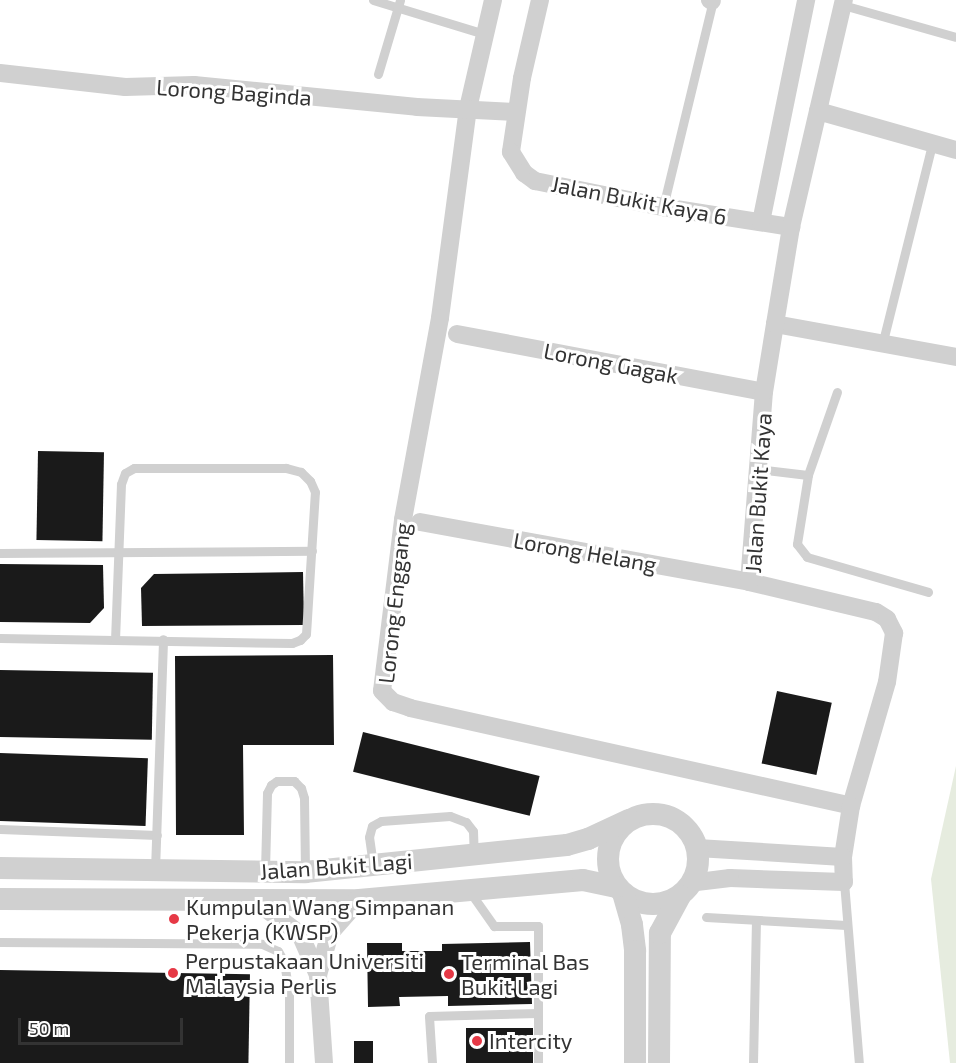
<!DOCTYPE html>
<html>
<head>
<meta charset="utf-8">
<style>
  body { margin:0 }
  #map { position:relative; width:956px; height:1063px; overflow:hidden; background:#fff; font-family:"Exo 2",sans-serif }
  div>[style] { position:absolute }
  .green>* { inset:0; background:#e6ecdf }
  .building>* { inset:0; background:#1a1a1a; transform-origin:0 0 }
  .service>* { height:9px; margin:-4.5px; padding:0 4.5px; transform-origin:4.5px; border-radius:4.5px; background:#d0d0d0 }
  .minor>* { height:18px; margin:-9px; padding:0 9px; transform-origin:9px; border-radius:9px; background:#d0d0d0 }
  .tertiary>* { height:22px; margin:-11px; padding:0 11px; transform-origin:11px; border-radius:11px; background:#d0d0d0 }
  .tertiary>.ring { margin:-11px; padding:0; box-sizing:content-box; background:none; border:22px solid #d0d0d0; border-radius:50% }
  .dots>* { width:16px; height:16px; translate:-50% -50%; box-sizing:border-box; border:3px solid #fff; border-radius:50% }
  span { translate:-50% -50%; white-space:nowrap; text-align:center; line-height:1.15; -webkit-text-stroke:6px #fff; paint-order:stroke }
  .street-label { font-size:22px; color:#333 }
  .poi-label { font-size:22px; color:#333 }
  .left { translate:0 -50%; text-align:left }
  .scale { position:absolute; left:18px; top:1018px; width:165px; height:27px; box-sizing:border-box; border:3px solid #333; border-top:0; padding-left:8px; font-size:18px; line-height:21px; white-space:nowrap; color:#333; -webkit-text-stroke:4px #fff; paint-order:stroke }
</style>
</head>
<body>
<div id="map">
  <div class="green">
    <div style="clip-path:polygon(956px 766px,956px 1063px,950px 1063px,931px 879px)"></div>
  </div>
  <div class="building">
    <div style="left:38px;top:451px;width:66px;height:89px;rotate:1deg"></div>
    <div style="clip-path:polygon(0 564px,103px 565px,104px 608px,90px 623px,0 622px)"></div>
    <div style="clip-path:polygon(303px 572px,304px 625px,142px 626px,141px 588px,154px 574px)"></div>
    <div style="clip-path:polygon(333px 655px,334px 745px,243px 745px,244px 835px,176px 835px,175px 656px)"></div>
    <div style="left:0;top:670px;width:153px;height:67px;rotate:1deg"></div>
    <div style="left:777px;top:691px;width:56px;height:74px;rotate:12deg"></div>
    <div style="left:363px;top:732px;width:182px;height:41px;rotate:14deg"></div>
    <div style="left:0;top:753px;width:148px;height:68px;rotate:2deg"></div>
    <div style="clip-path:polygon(530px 942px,532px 1004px,448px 1006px,448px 996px,399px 997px,400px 1006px,368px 1007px,367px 943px,402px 943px,402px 951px,442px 951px,442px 944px)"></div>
    <div style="left:0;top:970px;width:250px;height:93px;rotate:1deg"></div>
    <div style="left:466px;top:1028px;width:67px;height:35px"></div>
    <div style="left:354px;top:1041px;width:19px;height:22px"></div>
  </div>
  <div class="service">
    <div style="left:373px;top:0;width:116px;rotate:17deg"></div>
    <div style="left:843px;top:5px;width:117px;rotate:15.8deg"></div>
    <div style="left:378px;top:74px;width:77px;rotate:-73.4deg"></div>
    <div style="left:663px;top:207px;width:213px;rotate:-76.4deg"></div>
    <div style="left:883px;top:341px;width:203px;rotate:-76deg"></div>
    <div style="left:837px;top:392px;width:88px;rotate:109.3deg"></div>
    <div style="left:808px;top:475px;width:70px;rotate:99.1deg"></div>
    <div style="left:797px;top:544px;width:16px;rotate:52deg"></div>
    <div style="left:807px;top:557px;width:126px;rotate:16.1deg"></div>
    <div style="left:758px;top:469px;width:50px;rotate:6.8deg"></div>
    <div style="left:0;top:553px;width:312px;rotate:-0.4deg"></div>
    <div style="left:0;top:638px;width:292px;rotate:1deg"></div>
    <div style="left:292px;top:643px;width:9px;rotate:-21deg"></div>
    <div style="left:300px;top:640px;width:8px;rotate:-45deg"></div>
    <div style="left:306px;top:634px;width:142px;rotate:-86.4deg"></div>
    <div style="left:315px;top:492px;width:12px;rotate:-114deg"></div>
    <div style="left:310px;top:481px;width:13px;rotate:-135deg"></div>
    <div style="left:301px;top:472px;width:16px;rotate:-165deg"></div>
    <div style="left:286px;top:468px;width:152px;rotate:180deg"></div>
    <div style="left:134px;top:468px;width:10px;rotate:151deg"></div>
    <div style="left:125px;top:473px;width:12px;rotate:110deg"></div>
    <div style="left:121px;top:484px;width:155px;rotate:92.2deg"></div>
    <div style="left:0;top:829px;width:157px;rotate:2.2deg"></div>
    <div style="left:373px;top:865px;width:28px;rotate:-98deg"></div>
    <div style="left:369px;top:837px;width:11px;rotate:-75deg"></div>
    <div style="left:372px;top:826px;width:10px;rotate:-29deg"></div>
    <div style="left:381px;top:821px;width:69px;rotate:-4.1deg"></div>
    <div style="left:450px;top:816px;width:17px;rotate:21deg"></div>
    <div style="left:466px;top:822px;width:11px;rotate:52deg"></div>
    <div style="left:473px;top:831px;width:24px;rotate:88deg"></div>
    <div style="left:155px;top:870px;width:231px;rotate:-88deg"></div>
    <div style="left:265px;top:870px;width:77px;rotate:-88.5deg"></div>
    <div style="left:267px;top:793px;width:9px;rotate:-63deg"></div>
    <div style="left:271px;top:785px;width:7px;rotate:-34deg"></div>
    <div style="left:277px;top:781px;width:17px"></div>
    <div style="left:294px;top:781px;width:10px;rotate:45deg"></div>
    <div style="left:301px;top:788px;width:10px;rotate:73deg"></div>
    <div style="left:304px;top:798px;width:74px;rotate:89.2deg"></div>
    <div style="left:844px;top:882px;width:182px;rotate:85.3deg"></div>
    <div style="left:470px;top:892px;width:42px;rotate:54.8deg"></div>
    <div style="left:494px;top:926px;width:44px"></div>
    <div style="left:538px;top:926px;width:137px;rotate:90deg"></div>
    <div style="left:706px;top:917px;width:140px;rotate:3.3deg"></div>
    <div style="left:0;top:942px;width:262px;rotate:0.4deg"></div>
    <div style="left:262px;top:944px;width:17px;rotate:24deg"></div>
    <div style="left:278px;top:951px;width:13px;rotate:61deg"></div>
    <div style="left:284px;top:962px;width:30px;rotate:81deg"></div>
    <div style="left:289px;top:992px;width:71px;rotate:90deg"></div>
    <div style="left:432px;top:1063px;width:47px;rotate:-93.7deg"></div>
    <div style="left:429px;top:1016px;width:109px;rotate:-1.6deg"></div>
    <div style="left:753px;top:1063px;width:141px;rotate:-88.8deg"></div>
  </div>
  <div class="minor">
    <div style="left:493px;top:0;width:111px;rotate:103deg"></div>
    <div style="left:468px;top:108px;width:212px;rotate:97.6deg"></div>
    <div style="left:440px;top:318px;width:205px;rotate:100.4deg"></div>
    <div style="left:403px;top:520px;width:172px;rotate:97deg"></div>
    <div style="left:382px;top:691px;width:16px;rotate:45deg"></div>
    <div style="left:393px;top:702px;width:18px;rotate:19deg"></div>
    <div style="left:410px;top:708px;width:452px;rotate:12.5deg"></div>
    <div style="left:540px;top:0;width:80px;rotate:103deg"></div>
    <div style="left:522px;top:78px;width:75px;rotate:98.5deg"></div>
    <div style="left:511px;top:152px;width:25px;rotate:58deg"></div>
    <div style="left:524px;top:173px;width:14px;rotate:36deg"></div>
    <div style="left:535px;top:181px;width:131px;rotate:11.5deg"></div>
    <div style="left:663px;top:207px;width:130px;rotate:8.9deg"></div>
    <div style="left:710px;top:0;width:2px;rotate:27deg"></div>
    <div style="left:0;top:73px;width:126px;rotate:6.4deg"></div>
    <div style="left:125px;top:87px;width:69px;rotate:-1.7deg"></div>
    <div style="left:194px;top:85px;width:224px;rotate:5.6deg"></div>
    <div style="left:417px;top:107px;width:99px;rotate:2.9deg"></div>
    <div style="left:818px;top:111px;width:143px;rotate:15.8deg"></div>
    <div style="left:761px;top:222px;width:227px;rotate:-78.5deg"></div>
    <div style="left:775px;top:324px;width:184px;rotate:10.3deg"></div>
    <div style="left:457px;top:334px;width:312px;rotate:10.7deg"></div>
    <div style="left:420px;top:522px;width:334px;rotate:10.3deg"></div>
    <div style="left:749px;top:582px;width:130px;rotate:13.3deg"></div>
    <div style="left:876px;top:612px;width:13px;rotate:32deg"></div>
    <div style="left:887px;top:619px;width:16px;rotate:63deg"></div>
    <div style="left:894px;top:633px;width:49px;rotate:98.1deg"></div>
    <div style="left:887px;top:682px;width:129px;rotate:106.2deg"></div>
    <div style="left:851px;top:806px;width:52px;rotate:98.9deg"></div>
    <div style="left:843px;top:857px;width:25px;rotate:88deg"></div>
    <div style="left:844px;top:882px;width:114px;rotate:-178deg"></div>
    <div style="left:730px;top:878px;width:38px;rotate:173deg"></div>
    <div style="left:749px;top:582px;width:191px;rotate:-85.5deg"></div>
    <div style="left:764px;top:392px;width:69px;rotate:-80.8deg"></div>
    <div style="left:775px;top:324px;width:98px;rotate:-80.6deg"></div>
    <div style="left:791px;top:227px;width:233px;rotate:-76.9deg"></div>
    <div style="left:697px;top:848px;width:146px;rotate:3.5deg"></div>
    <div style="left:254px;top:900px;width:57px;rotate:36.5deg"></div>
    <div style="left:300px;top:934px;width:45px;rotate:66.3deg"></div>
    <div style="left:324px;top:1063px;width:88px;rotate:-93.9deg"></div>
    <div style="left:318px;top:975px;width:44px;rotate:-74.1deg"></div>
    <div style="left:330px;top:933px;width:44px;rotate:-48.7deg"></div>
  </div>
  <div class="tertiary">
    <div class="ring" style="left:608px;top:814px;width:68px;height:68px"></div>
    <div style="left:0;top:868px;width:305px;rotate:0.8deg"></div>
    <div style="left:305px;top:872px;width:263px;rotate:-5.9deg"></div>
    <div style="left:567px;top:845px;width:22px;rotate:-16deg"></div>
    <div style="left:588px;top:839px;width:45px;rotate:-24.9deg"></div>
    <div style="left:623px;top:893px;width:33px;rotate:74deg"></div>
    <div style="left:632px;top:925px;width:26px;rotate:83deg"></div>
    <div style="left:635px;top:951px;width:112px;rotate:90deg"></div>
    <div style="left:0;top:899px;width:359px;rotate:0.2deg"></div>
    <div style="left:359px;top:900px;width:225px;rotate:-5.1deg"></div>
    <div style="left:583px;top:880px;width:34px;rotate:12deg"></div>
    <div style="left:659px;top:1063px;width:130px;rotate:-89.6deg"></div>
    <div style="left:660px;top:933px;width:42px;rotate:-61.6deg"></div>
  </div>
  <div class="dots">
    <div style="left:174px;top:919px;background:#e63946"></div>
    <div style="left:173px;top:973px;background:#e63946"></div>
    <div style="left:449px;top:974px;background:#e63946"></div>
    <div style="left:477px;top:1041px;background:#e63946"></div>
  </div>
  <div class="street-label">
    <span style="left:234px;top:92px;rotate:4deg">Lorong Baginda</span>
    <span style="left:639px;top:200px;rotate:11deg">Jalan Bukit Kaya 6</span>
    <span style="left:611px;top:363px;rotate:11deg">Lorong Gagak</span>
    <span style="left:758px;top:493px;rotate:-86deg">Jalan Bukit Kaya</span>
    <span style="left:585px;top:552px;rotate:10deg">Lorong Helang</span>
    <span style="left:394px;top:603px;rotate:-84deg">Lorong Enggang</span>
    <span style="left:336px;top:866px;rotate:-4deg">Jalan Bukit Lagi</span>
  </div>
  <div class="poi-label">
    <span class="left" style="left:186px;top:919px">Kumpulan Wang Simpanan<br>Pekerja (KWSP)</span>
    <span class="left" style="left:185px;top:973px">Perpustakaan Universiti<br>Malaysia Perlis</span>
    <span class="left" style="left:461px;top:974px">Terminal Bas<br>Bukit Lagi</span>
    <span class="left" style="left:489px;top:1041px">Intercity</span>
  </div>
  <div class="scale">50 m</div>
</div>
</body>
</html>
